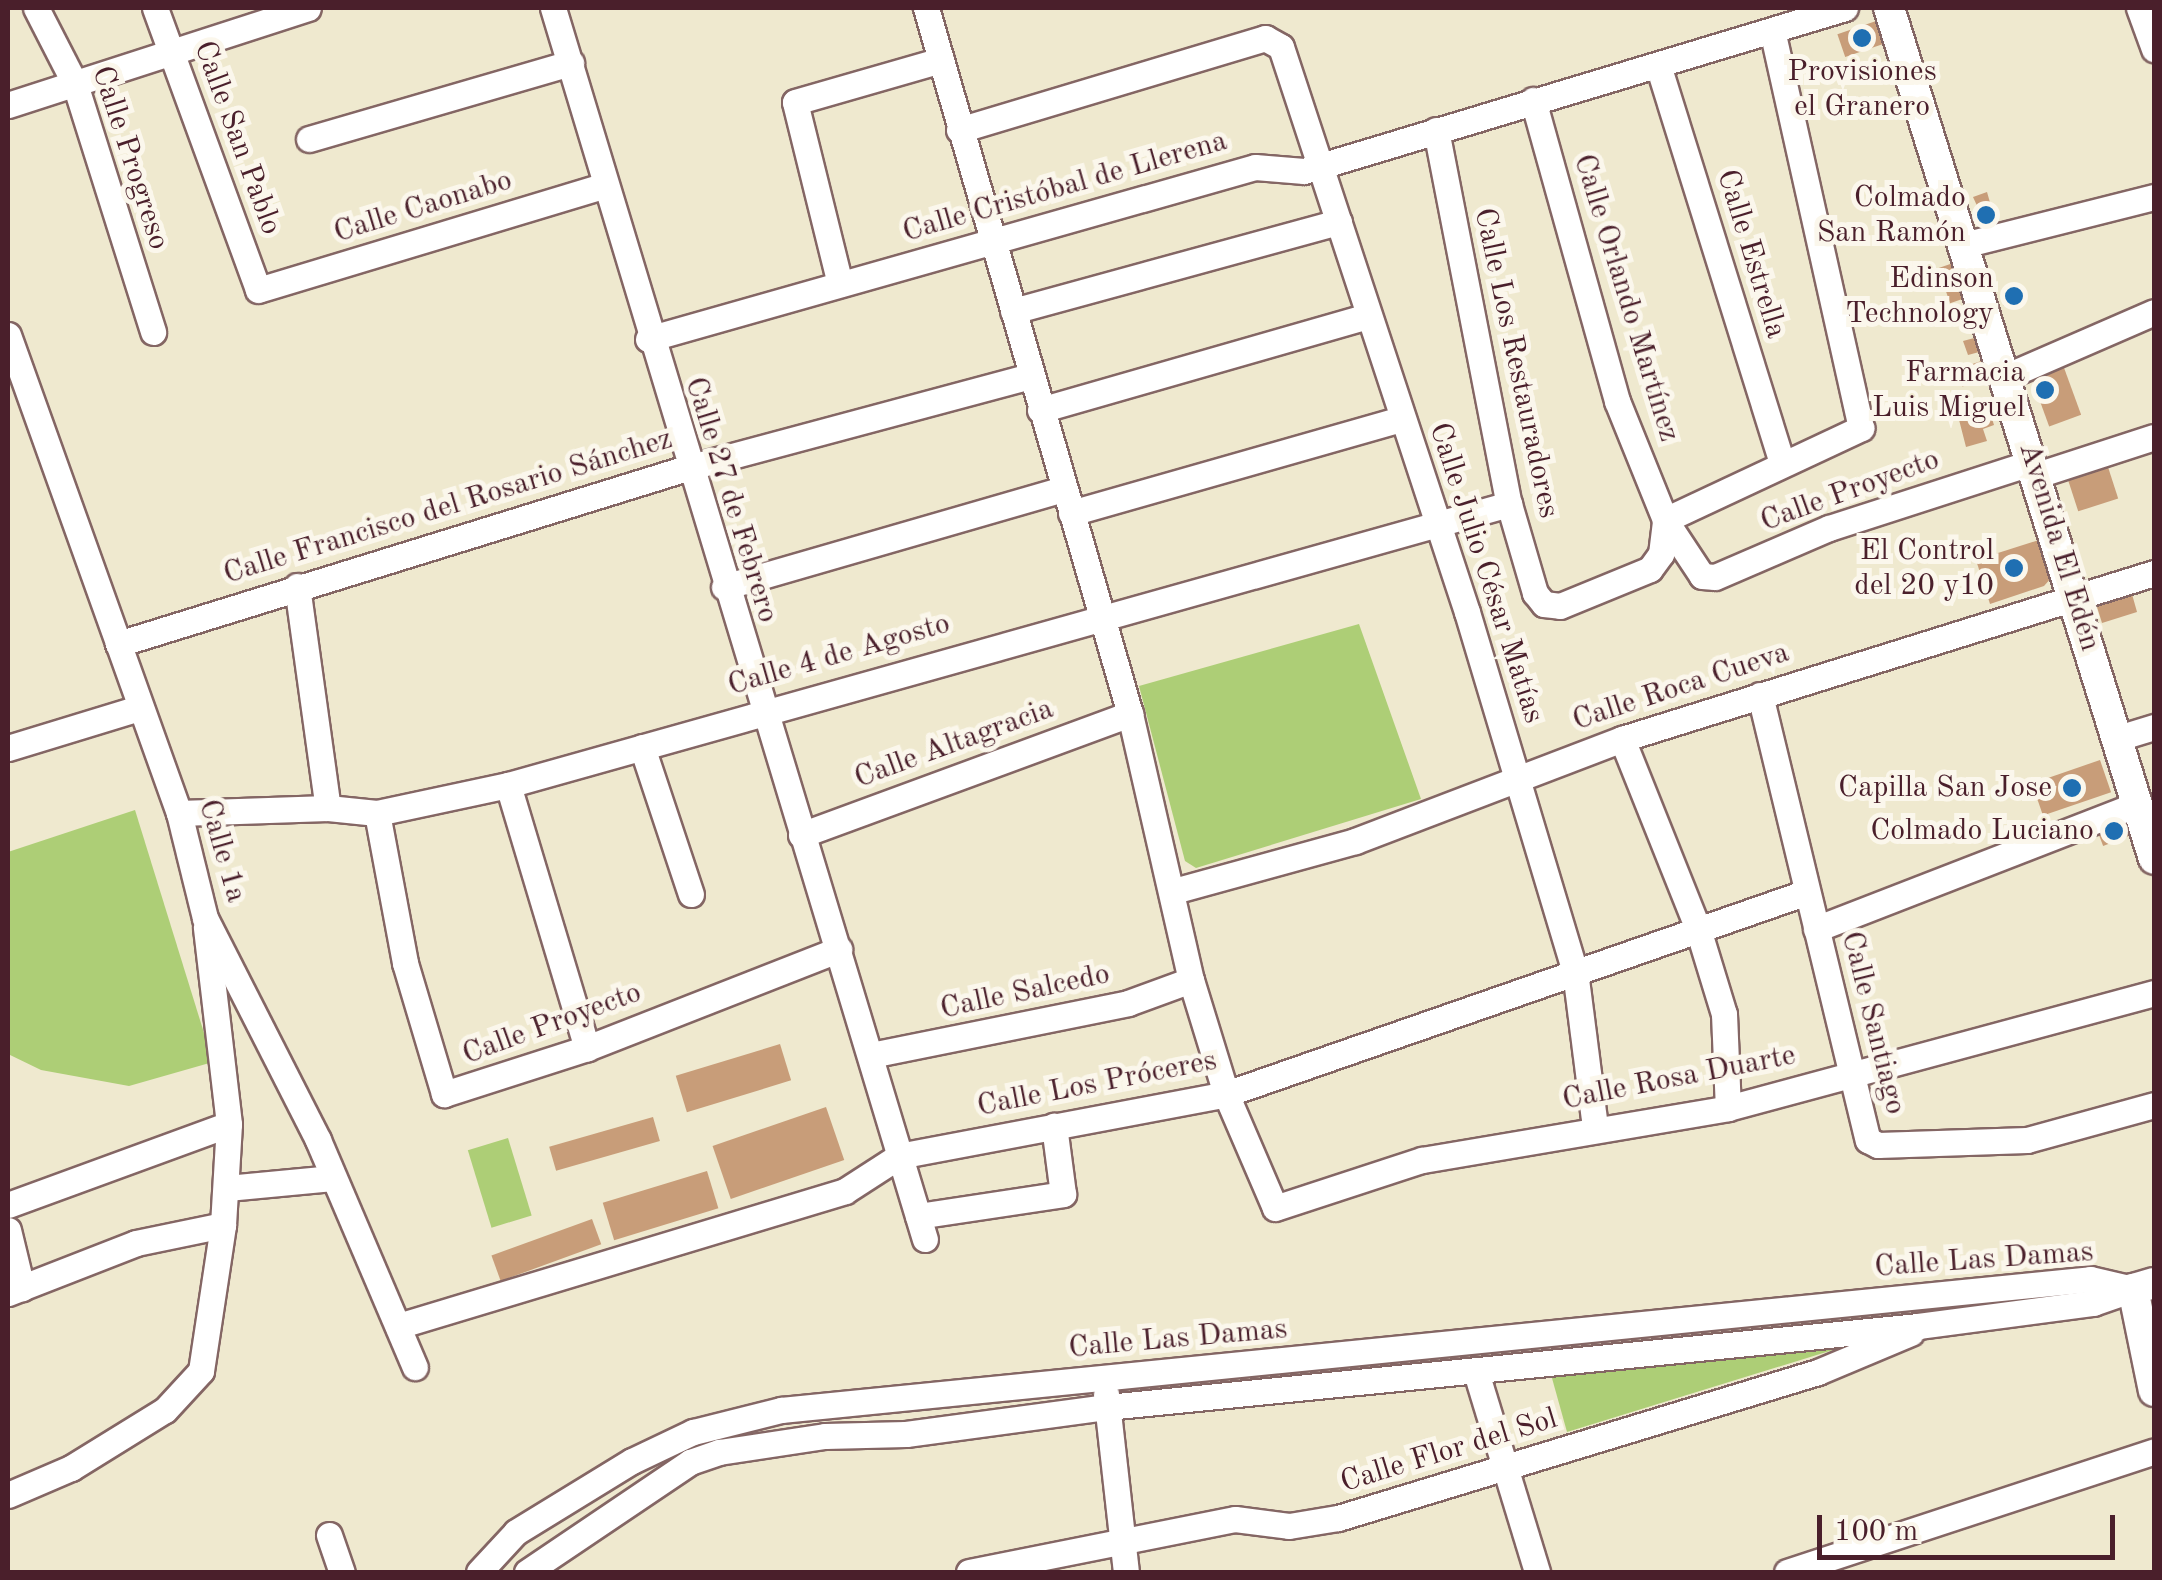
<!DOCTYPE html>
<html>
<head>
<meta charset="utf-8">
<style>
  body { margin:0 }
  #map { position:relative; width:2162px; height:1580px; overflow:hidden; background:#efe9cf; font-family:"Old Standard TT",serif }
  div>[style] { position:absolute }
  .green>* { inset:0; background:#adce76; transform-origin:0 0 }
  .building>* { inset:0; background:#c89d79; transform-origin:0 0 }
  .roads { filter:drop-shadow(2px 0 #846664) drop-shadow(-2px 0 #846664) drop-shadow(0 2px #846664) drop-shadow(0 -2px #846664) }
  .minor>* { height:25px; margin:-12.5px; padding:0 12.5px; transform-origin:12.5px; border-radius:12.5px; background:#fff }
  .tertiary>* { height:30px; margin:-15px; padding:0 15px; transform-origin:15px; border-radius:15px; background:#fff }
  .dots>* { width:28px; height:28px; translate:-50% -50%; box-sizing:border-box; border:5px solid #fbf7ec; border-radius:50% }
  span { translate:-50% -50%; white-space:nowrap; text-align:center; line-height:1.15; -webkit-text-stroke:10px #fbf7ec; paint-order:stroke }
  .poi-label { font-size:30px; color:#4a1f2b }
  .right { translate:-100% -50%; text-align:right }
  .street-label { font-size:30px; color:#4a1f2b }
  .frame { position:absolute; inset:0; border:10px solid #4a1f2b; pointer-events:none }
  .scale { position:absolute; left:1817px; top:1515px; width:298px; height:45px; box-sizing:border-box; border:5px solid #4a1f2b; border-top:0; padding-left:12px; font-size:30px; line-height:35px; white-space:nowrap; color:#4a1f2b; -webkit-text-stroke:8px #fbf7ec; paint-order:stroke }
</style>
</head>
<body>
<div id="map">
  <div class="green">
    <div style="clip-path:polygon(1359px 624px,1421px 799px,1196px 868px,1185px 861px,1139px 686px)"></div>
    <div style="clip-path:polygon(135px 810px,213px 1062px,129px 1086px,41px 1070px,8px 1054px,8px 852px)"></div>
    <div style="left:508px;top:1138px;width:81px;height:42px;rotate:73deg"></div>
    <div style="clip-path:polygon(1849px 1345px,1567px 1432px,1550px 1371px)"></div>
  </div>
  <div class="building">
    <div style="left:1879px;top:20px;width:24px;height:44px;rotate:71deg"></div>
    <div style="clip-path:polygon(1987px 192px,1995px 220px,1985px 223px,1973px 197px)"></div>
    <div style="left:1956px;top:262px;width:37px;height:19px;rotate:71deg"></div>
    <div style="left:2024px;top:288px;width:12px;height:24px;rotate:76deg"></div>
    <div style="clip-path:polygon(1978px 337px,1983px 351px,1968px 355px,1963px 341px)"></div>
    <div style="left:1984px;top:360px;width:18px;height:29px;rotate:71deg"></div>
    <div style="left:2063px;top:365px;width:53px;height:34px;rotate:70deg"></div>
    <div style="clip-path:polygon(1987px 403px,1994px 425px,1983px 429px,1987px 441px,1966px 447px,1957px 412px)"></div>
    <div style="left:2108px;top:467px;width:33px;height:42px;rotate:72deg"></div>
    <div style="clip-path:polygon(2039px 540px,2052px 577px,2044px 586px,1990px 604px,1976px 560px)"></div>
    <div style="clip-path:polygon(2130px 587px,2137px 612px,2102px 623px,2097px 607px,2102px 596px)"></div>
    <div style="left:2100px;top:760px;width:34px;height:72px;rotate:71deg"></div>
    <div style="left:2126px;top:819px;width:17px;height:31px;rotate:69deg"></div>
    <div style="left:780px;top:1044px;width:38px;height:109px;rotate:73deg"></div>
    <div style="left:826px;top:1107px;width:56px;height:120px;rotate:71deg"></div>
    <div style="left:653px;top:1117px;width:25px;height:108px;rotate:74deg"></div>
    <div style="left:707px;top:1171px;width:39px;height:109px;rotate:73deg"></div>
    <div style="left:592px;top:1219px;width:27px;height:107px;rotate:70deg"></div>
  </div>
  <div class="roads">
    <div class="minor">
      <div style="left:36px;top:8px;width:85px;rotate:62.8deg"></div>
      <div style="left:75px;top:84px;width:260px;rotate:72.5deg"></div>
      <div style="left:155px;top:8px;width:300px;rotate:69.9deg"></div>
      <div style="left:258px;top:290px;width:363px;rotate:-16.8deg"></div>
      <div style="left:553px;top:8px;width:1286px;rotate:73.19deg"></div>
      <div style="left:926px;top:8px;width:735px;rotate:73.88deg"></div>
      <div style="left:1130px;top:714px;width:273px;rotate:77.1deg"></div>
      <div style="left:1191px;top:980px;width:119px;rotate:72.9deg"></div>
      <div style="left:1226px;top:1094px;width:124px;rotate:66.7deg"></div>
      <div style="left:1275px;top:1208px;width:155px;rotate:-18.1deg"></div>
      <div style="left:1422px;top:1160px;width:310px;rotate:-9.6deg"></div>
      <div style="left:1728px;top:1108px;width:441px;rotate:-15.1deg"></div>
      <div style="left:2139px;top:8px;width:44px;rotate:69.9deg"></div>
      <div style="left:1658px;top:65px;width:417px;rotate:72.7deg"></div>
      <div style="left:1533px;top:100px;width:313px;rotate:74.4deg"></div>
      <div style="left:1617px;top:401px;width:128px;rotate:68deg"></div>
      <div style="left:1665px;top:520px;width:67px;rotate:56.5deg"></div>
      <div style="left:1702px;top:576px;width:13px;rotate:4deg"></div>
      <div style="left:1715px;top:577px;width:124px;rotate:-23.3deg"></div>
      <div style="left:1829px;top:528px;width:214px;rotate:-17.9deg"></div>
      <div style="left:8px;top:105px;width:315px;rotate:-17.9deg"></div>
      <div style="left:959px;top:130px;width:320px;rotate:-16.7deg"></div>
      <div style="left:1265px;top:38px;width:18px;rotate:29deg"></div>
      <div style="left:1281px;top:47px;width:595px;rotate:71.78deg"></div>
      <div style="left:1467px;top:612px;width:375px;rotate:73.3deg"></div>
      <div style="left:1575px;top:971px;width:158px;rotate:82.7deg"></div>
      <div style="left:1436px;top:130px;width:381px;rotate:79deg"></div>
      <div style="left:1509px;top:504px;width:93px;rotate:73.7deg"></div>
      <div style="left:1535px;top:593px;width:14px;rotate:51deg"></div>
      <div style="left:1544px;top:604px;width:16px;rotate:7deg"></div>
      <div style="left:1560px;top:606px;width:97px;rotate:-22.3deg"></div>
      <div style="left:1650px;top:569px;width:19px;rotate:-54deg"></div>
      <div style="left:1661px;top:554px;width:34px;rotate:-83deg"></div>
      <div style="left:1665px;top:520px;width:217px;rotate:-25.1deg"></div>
      <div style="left:1861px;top:428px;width:407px;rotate:-102.6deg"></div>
      <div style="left:309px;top:139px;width:273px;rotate:-16.2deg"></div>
      <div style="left:1967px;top:244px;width:193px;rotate:-14.1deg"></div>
      <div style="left:840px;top:284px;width:187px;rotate:-103.9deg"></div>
      <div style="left:795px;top:102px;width:152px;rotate:-16deg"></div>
      <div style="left:1013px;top:311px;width:338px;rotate:-15.3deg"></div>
      <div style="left:8px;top:335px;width:508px;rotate:70.32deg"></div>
      <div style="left:179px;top:813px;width:108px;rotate:76.1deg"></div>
      <div style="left:205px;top:918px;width:249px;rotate:63deg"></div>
      <div style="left:318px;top:1140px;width:247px;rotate:66.9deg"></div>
      <div style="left:648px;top:339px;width:631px;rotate:-15.82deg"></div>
      <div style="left:1255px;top:167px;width:49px;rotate:4.7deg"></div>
      <div style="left:1304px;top:171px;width:565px;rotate:-16.77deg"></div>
      <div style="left:2007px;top:376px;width:160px;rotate:-23.5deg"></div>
      <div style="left:1040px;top:410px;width:341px;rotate:-16deg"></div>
      <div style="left:2037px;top:475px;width:123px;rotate:-18deg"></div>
      <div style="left:1071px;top:513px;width:344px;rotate:-15.9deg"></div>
      <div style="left:297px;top:586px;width:224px;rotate:82.1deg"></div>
      <div style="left:724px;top:587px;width:354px;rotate:-16.1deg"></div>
      <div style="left:118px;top:644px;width:596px;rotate:-17.19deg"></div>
      <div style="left:687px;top:468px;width:355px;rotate:-15deg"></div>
      <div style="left:1760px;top:695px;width:458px;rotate:76.4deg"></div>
      <div style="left:1868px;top:1140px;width:11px;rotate:27deg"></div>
      <div style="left:1878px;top:1145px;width:149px;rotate:-1.9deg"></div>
      <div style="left:2027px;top:1140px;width:132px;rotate:-15.4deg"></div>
      <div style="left:2118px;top:738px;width:38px;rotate:-17deg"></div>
      <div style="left:1622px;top:739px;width:205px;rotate:68.2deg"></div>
      <div style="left:1698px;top:929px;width:89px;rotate:73deg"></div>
      <div style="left:1724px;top:1014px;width:94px;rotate:87.6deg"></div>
      <div style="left:642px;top:747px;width:155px;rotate:71.6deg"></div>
      <div style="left:8px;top:748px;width:137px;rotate:-17deg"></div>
      <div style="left:508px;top:785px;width:275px;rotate:73.3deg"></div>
      <div style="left:179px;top:813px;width:149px;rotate:-1.9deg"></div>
      <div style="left:328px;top:808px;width:49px;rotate:5.8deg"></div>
      <div style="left:377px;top:813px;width:134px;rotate:-12.1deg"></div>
      <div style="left:508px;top:785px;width:1040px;rotate:-15.68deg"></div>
      <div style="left:377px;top:813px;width:153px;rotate:79.4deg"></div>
      <div style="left:405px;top:963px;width:137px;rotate:73.4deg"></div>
      <div style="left:444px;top:1094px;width:150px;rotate:-17.8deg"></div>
      <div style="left:587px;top:1048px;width:271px;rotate:-21.4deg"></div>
      <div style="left:801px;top:835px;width:351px;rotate:-20.2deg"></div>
      <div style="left:1174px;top:891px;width:188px;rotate:-15.4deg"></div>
      <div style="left:1355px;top:841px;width:286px;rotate:-20.9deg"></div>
      <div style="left:1622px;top:739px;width:557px;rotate:-17.33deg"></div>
      <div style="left:1816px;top:929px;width:345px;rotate:-21.2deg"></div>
      <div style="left:871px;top:1055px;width:262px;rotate:-11.4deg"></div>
      <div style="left:1128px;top:1003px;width:67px;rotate:-20.1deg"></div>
      <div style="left:227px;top:1188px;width:106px;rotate:-5.4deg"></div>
      <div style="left:8px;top:1205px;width:235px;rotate:-20.1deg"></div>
      <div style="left:918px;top:1216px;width:147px;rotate:-8.6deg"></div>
      <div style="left:1063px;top:1194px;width:69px;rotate:-97.5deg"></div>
      <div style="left:8px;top:1230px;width:60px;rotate:76.4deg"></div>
      <div style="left:8px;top:1293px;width:137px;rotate:-21.3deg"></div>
      <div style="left:136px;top:1243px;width:89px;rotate:-11.7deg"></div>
      <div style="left:398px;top:1326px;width:467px;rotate:-16.8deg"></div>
      <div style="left:845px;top:1191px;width:64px;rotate:-32.9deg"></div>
      <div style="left:899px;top:1156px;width:333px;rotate:-10.7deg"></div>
      <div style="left:1226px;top:1094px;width:615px;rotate:-19.17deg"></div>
      <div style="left:1476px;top:1372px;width:209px;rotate:73deg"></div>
      <div style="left:1106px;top:1394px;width:179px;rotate:83.6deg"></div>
      <div style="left:8px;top:1495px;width:69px;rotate:-23.2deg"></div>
      <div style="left:71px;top:1468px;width:110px;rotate:-31.7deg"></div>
      <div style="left:165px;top:1410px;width:53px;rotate:-47.3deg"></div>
      <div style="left:201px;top:1371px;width:148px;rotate:-81.4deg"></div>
      <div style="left:223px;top:1225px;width:101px;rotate:-86.6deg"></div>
      <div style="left:229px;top:1124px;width:198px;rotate:-96.7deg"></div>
      <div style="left:329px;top:1535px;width:39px;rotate:71deg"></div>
      <div style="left:479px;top:1572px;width:54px;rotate:-47.2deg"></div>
      <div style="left:516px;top:1532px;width:136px;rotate:-31.5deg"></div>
      <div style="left:632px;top:1461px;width:68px;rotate:-25.4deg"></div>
      <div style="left:693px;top:1432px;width:91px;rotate:-14deg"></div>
      <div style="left:781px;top:1410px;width:1316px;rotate:-5.71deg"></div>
      <div style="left:2090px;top:1279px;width:44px;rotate:13.1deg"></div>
      <div style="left:527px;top:1572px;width:197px;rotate:-34deg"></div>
      <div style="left:690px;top:1462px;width:31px;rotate:-19deg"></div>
      <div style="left:719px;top:1452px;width:107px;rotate:-8.6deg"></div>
      <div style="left:825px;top:1436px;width:81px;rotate:-1.4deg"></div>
      <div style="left:906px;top:1434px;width:203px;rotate:-7.7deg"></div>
      <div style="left:1107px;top:1407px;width:815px;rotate:-5.7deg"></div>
      <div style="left:1918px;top:1326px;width:177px;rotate:-7.5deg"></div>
      <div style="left:2093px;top:1303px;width:42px;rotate:-19.3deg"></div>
      <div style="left:969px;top:1572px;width:271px;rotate:-11.3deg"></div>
      <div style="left:1235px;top:1519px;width:54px;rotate:7.4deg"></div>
      <div style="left:1289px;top:1526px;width:50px;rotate:-9.3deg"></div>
      <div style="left:1338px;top:1518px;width:502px;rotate:-16.92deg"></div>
      <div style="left:1818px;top:1372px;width:101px;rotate:-22.8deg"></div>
      <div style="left:1787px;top:1572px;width:386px;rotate:-18.2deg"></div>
    </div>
    <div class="tertiary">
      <div style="left:1889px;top:8px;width:891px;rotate:72.7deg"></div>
      <div style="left:2154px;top:1283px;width:22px;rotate:164deg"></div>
      <div style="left:2133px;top:1289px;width:104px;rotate:78.4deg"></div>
    </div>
  </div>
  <div class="dots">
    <div style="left:1862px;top:38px;background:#1f6fb2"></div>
    <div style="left:1986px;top:215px;background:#1f6fb2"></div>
    <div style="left:2014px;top:296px;background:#1f6fb2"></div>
    <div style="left:2045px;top:390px;background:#1f6fb2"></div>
    <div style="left:2014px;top:568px;background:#1f6fb2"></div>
    <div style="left:2072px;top:788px;background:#1f6fb2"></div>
    <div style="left:2114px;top:831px;background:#1f6fb2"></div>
  </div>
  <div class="poi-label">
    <span style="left:1862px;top:89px">Provisiones<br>el Granero</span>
    <span class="right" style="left:1966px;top:215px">Colmado<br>San Ramón</span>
    <span class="right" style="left:1994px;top:296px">Edinson<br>Technology</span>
    <span class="right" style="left:2025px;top:390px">Farmacia<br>Luis Miguel</span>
    <span class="right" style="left:1994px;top:568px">El Control<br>del 20 y10</span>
    <span class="right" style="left:2052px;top:788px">Capilla San Jose</span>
    <span class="right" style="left:2094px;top:831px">Colmado Luciano</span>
  </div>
  <div class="street-label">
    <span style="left:237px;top:138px;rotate:70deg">Calle San Pablo</span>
    <span style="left:130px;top:158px;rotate:72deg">Calle Progreso</span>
    <span style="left:1065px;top:187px;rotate:-16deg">Calle Cristóbal de Llerena</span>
    <span style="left:423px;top:207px;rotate:-17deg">Calle Caonabo</span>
    <span style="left:1751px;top:254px;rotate:73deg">Calle Estrella</span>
    <span style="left:1626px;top:298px;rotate:73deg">Calle Orlando Martínez</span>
    <span style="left:1516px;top:363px;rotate:78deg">Calle Los Restauradores</span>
    <span style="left:1850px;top:491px;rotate:-20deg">Calle Proyecto</span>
    <span style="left:731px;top:500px;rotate:73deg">Calle 27 de Febrero</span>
    <span style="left:448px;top:507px;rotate:-17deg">Calle Francisco del Rosario Sánchez</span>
    <span style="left:2059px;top:547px;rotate:73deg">Avenida El Edén</span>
    <span style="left:1486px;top:573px;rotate:72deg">Calle Julio César Matías</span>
    <span style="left:839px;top:655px;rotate:-16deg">Calle 4 de Agosto</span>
    <span style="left:1681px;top:687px;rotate:-18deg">Calle Roca Cueva</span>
    <span style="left:954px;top:744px;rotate:-20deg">Calle Altagracia</span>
    <span style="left:222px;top:851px;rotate:74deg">Calle 1a</span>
    <span style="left:1025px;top:992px;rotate:-12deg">Calle Salcedo</span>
    <span style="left:1873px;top:1023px;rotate:76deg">Calle Santiago</span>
    <span style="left:552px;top:1024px;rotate:-20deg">Calle Proyecto</span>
    <span style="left:1679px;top:1078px;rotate:-11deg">Calle Rosa Duarte</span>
    <span style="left:1097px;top:1084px;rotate:-11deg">Calle Los Próceres</span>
    <span style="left:1984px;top:1260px;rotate:-4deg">Calle Las Damas</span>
    <span style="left:1178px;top:1339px;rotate:-5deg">Calle Las Damas</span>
    <span style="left:1449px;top:1451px;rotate:-17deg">Calle Flor del Sol</span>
  </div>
  <div class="frame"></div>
  <div class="scale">100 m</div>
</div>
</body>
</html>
